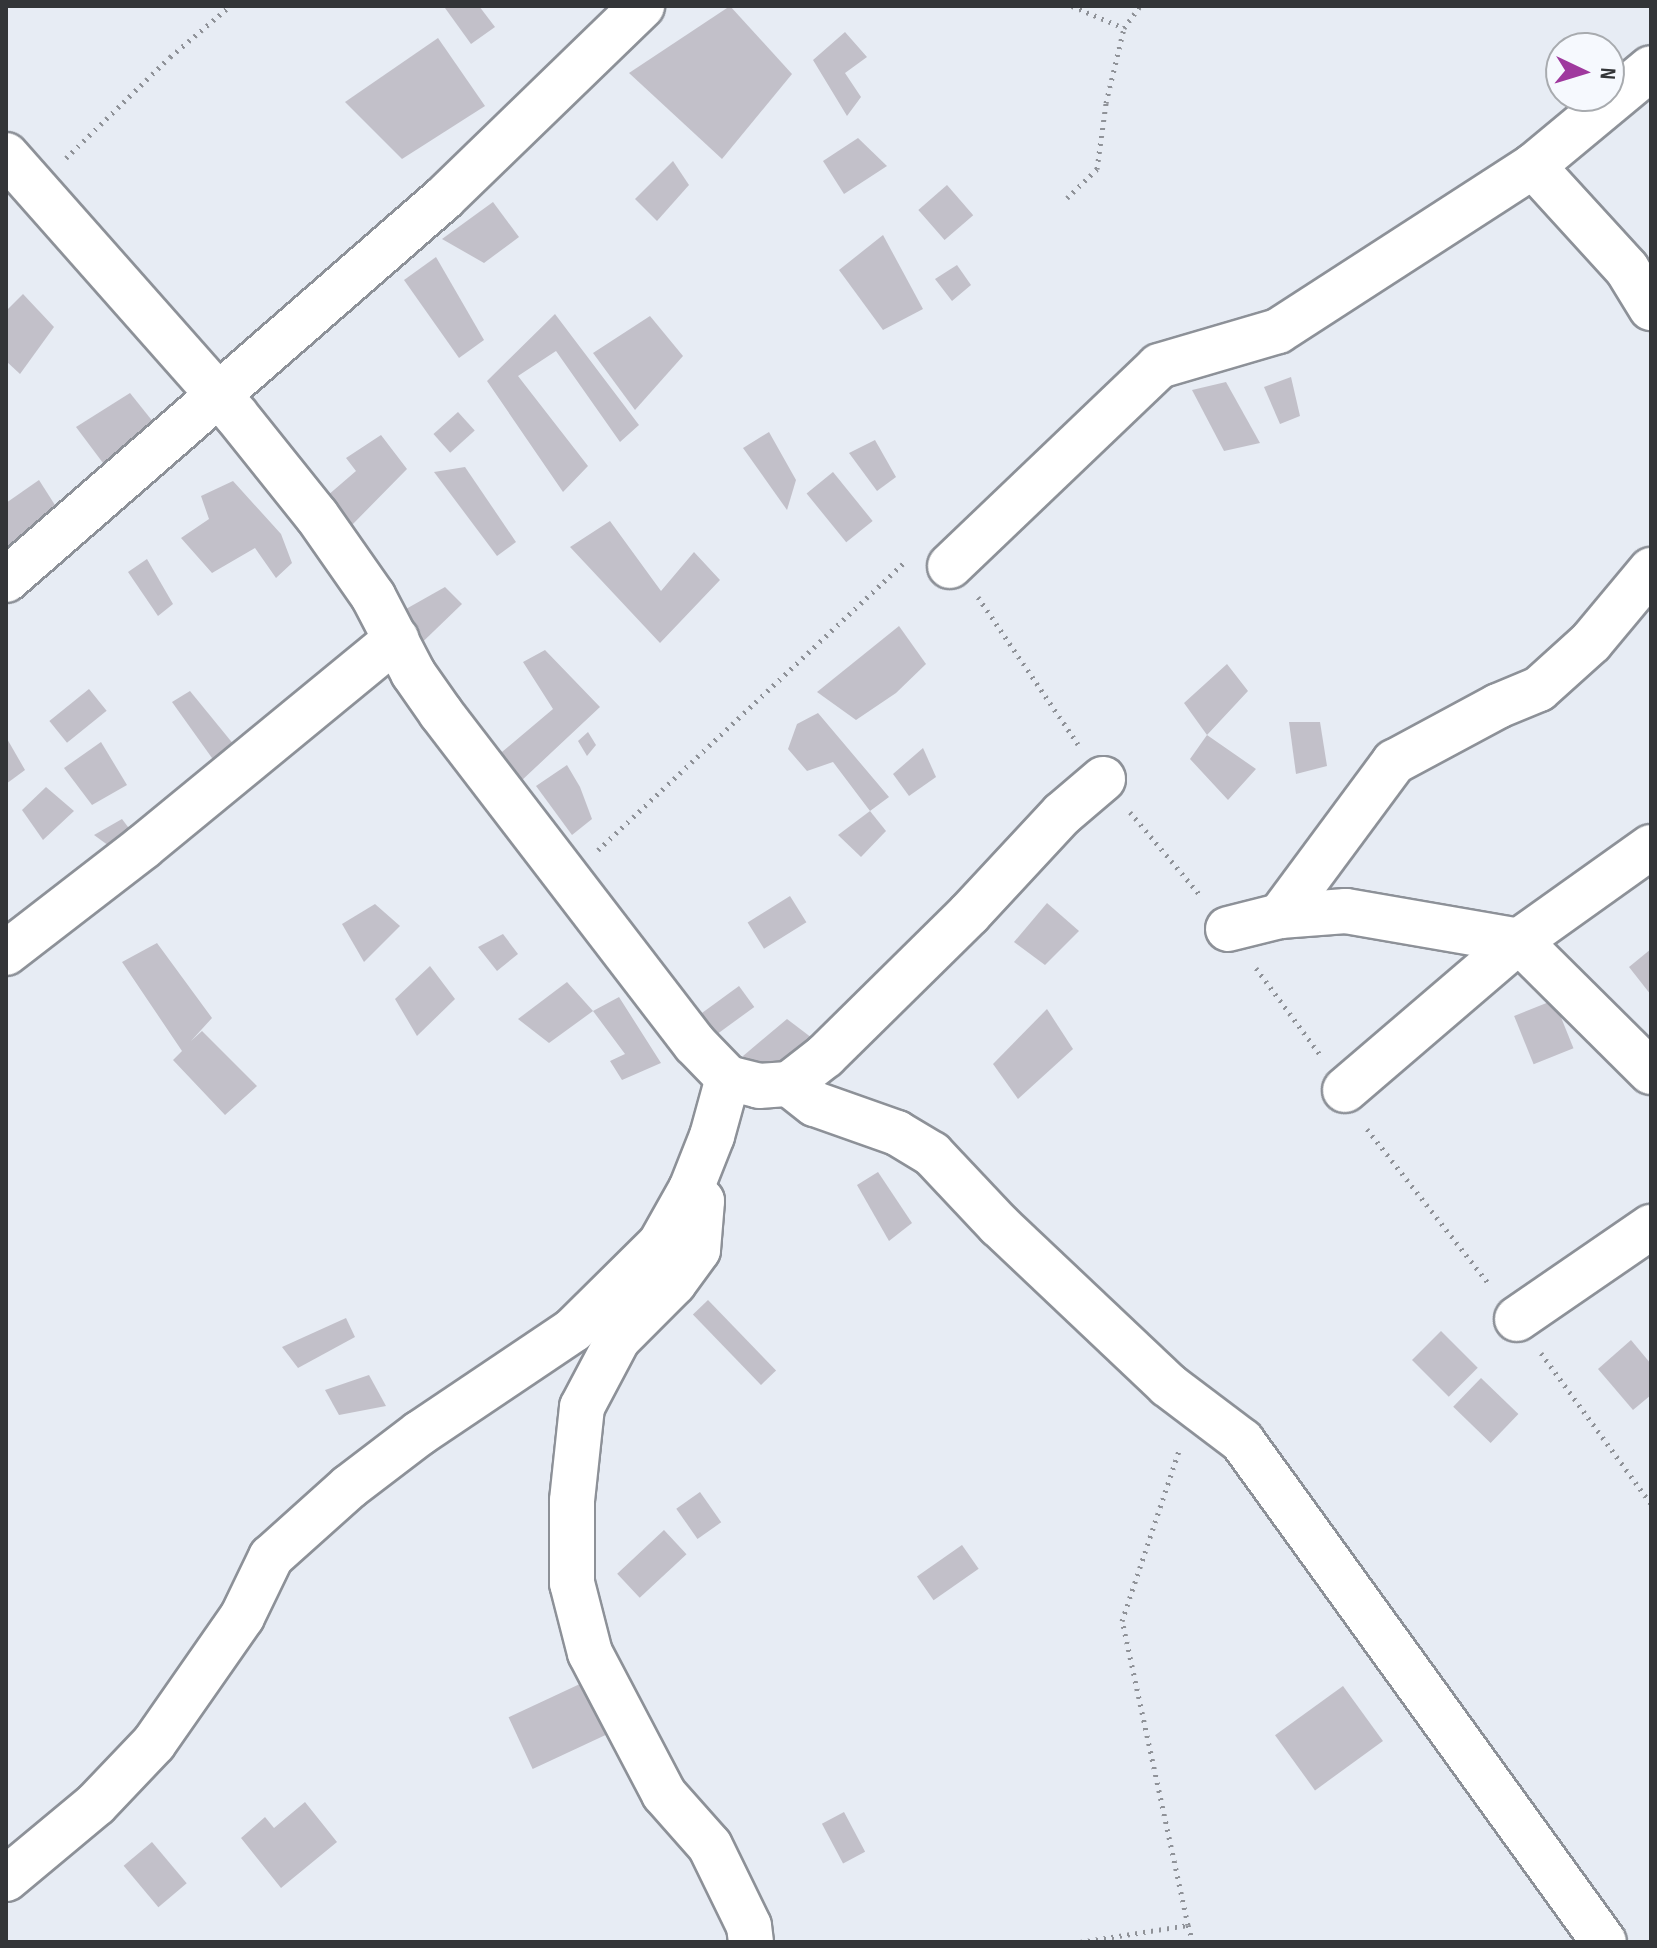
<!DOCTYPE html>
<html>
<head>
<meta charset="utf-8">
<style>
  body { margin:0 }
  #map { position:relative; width:1657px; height:1948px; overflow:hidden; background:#e7ecf4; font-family:"Sofia Sans Condensed",sans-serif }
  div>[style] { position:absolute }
  .building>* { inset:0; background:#c2c0c9; transform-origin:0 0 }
  .path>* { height:5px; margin-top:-2.5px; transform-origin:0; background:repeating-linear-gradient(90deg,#8f9298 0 2px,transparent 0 8px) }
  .roads { filter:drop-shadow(2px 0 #8d9198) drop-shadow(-2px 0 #8d9198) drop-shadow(0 2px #8d9198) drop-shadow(0 -2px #8d9198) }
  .minor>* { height:44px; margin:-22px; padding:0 22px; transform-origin:22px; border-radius:22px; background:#fff }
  span { translate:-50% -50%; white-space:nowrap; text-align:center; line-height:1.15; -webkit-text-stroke:7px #f6f9fe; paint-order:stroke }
  .frame { position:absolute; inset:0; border:8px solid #333538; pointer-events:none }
  .north { position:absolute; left:1545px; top:32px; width:80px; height:80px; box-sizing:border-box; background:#f6f9fe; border:2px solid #a8abaf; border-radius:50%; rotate:94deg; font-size:22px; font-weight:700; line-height:32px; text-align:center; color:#333538 }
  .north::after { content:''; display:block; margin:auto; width:28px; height:36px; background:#9f399e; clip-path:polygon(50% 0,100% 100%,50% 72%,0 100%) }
</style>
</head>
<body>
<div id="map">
  <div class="building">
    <div style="clip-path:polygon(449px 6px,479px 6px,495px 27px,471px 44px,445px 8px)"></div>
    <div style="clip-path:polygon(730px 6px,792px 74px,722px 159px,629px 73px)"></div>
    <div style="clip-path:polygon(845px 32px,867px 57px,845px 73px,861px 97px,847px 116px,813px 60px)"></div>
    <div style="clip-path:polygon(438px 38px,485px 106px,402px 159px,345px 102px)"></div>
    <div style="clip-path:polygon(858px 138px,887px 166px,844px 194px,823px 161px)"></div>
    <div style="clip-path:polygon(673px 161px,689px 185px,657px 221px,635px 199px)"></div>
    <div style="left:947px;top:185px;width:40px;height:38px;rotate:49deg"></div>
    <div style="clip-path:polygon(493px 202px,519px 237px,484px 263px,442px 239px)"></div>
    <div style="clip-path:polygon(883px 235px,923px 309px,883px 330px,839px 270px)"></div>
    <div style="clip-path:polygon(436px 257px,484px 340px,459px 358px,404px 280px)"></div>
    <div style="clip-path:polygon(957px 265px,971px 285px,952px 301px,935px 279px)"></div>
    <div style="clip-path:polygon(23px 294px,54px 327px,20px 374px,6px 361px,6px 311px)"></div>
    <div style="clip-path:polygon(555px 314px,639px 425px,620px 442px,556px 351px,518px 376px,588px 466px,563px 492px,487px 381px)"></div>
    <div style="clip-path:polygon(650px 316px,683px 356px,635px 410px,593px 353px)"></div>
    <div style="clip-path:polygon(1291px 377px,1300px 416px,1280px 424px,1264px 387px)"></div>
    <div style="clip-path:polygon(1226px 382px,1260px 443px,1224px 451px,1192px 390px)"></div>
    <div style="clip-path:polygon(130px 393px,158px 428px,118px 483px,76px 427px)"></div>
    <div style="left:458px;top:412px;width:25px;height:33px;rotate:48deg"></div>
    <div style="clip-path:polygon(769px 432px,796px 480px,787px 510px,743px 448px)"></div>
    <div style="clip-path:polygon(381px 435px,407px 469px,350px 527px,327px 496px,356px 471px,346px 458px)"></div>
    <div style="clip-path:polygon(875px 440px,896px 477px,877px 491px,849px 453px)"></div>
    <div style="clip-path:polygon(465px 467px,516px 542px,497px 556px,434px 472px)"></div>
    <div style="left:833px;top:472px;width:63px;height:34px;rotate:51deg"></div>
    <div style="clip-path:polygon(39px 480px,69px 527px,6px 558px,6px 503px)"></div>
    <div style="clip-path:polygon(233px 481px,281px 534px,292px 563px,276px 578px,255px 548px,212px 573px,181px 538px,209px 519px,201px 496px)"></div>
    <div style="clip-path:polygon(610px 521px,661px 591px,694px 552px,720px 580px,660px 643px,570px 547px)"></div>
    <div style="clip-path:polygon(147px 559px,173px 604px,158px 616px,128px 572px)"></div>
    <div style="clip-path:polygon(445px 587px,462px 604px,406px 658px,406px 609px)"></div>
    <div style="clip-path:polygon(899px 626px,926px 664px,896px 693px,856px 720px,817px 692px)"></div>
    <div style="clip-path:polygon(545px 650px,600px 707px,520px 782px,496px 757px,553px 709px,523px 662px)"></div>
    <div style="clip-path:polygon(1227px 664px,1248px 691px,1207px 735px,1256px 769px,1228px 800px,1190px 759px,1207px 735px,1184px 703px)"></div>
    <div style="left:89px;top:689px;width:28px;height:51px;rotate:51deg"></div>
    <div style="clip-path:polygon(190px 691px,248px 762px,227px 779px,172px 702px)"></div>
    <div style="clip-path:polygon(818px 713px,889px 797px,870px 811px,833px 762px,807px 771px,788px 749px,797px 724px)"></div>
    <div style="clip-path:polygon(1289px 722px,1320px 722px,1327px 766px,1296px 774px)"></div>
    <div style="clip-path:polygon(588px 732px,596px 745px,587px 756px,578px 741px)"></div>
    <div style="clip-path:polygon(6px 737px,25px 770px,6px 784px)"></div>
    <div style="clip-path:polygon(101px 742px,127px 785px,92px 805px,64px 768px)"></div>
    <div style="clip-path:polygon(923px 748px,936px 777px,909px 796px,893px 774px)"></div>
    <div style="clip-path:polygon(567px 765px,580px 787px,592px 819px,572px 835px,536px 786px)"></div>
    <div style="clip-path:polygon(46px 787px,74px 811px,43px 840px,22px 810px)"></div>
    <div style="clip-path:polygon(870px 811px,886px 831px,861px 857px,838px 835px)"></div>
    <div style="clip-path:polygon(122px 819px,143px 847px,127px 859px,94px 835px)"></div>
    <div style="left:790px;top:896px;width:31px;height:50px;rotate:58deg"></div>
    <div style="clip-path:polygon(1047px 903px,1079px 931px,1045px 965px,1014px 942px)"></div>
    <div style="clip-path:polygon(375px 904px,400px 926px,364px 962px,342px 924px)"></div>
    <div style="clip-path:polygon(503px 934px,518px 954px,497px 971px,478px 947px)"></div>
    <div style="clip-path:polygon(157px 943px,212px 1018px,191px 1041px,202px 1031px,257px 1086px,225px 1115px,173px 1060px,182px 1051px,122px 962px)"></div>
    <div style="clip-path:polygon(1651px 949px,1651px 995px,1629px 967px)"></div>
    <div style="clip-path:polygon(430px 966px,455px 999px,417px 1036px,395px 999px)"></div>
    <div style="clip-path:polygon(567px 982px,593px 1011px,549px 1043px,518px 1019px)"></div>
    <div style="left:739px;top:986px;width:26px;height:53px;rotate:54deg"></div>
    <div style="clip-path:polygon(619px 997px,661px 1063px,622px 1080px,610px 1061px,625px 1054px,593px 1011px)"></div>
    <div style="left:1554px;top:1000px;width:52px;height:43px;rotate:68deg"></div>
    <div style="clip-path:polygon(1047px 1009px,1073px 1049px,1018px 1099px,993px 1064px)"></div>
    <div style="clip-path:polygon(787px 1019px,816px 1041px,760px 1083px,743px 1056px)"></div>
    <div style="clip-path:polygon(878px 1172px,912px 1223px,889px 1241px,857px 1185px)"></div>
    <div style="left:708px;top:1300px;width:98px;height:21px;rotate:46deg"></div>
    <div style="clip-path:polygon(346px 1318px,355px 1337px,298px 1368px,282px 1347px)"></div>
    <div style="left:1441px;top:1331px;width:52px;height:41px;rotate:45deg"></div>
    <div style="clip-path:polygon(1631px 1340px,1651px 1364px,1651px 1395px,1633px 1410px,1598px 1369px)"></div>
    <div style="clip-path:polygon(369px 1375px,386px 1406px,339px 1415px,325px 1390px)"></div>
    <div style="left:1481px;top:1378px;width:52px;height:40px;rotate:44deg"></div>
    <div style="left:700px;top:1492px;width:37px;height:29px;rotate:55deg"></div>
    <div style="left:664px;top:1530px;width:33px;height:64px;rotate:47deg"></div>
    <div style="left:962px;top:1545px;width:29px;height:55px;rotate:55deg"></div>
    <div style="left:582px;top:1683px;width:57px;height:81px;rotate:65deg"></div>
    <div style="left:1343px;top:1686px;width:68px;height:84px;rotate:54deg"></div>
    <div style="clip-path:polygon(305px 1802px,337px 1842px,281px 1888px,241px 1838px,265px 1817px,274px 1828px)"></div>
    <div style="left:844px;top:1812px;width:45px;height:25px;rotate:62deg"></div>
    <div style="left:152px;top:1842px;width:54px;height:37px;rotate:50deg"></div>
  </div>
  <div class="path">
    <div style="left:1072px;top:6px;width:56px;rotate:22.9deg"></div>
    <div style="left:66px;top:158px;width:145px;rotate:-44.2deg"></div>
    <div style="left:170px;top:57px;width:79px;rotate:-40.4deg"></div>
    <div style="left:1067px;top:198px;width:42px;rotate:-44deg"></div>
    <div style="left:1097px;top:169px;width:67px;rotate:-82.2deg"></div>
    <div style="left:1106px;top:103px;width:77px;rotate:-76.5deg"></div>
    <div style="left:1124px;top:28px;width:27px;rotate:-54deg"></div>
    <div style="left:978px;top:597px;width:178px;rotate:55.8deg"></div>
    <div style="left:1130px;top:812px;width:110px;rotate:49.8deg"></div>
    <div style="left:598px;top:850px;width:422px;rotate:-43.2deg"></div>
    <div style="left:1256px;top:968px;width:109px;rotate:53.5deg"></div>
    <div style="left:1367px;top:1129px;width:197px;rotate:51.8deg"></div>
    <div style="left:1541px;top:1353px;width:187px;rotate:53.9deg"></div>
    <div style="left:1188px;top:1925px;width:18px;rotate:74deg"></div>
    <div style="left:1080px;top:1942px;width:109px;rotate:-8.9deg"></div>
    <div style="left:1188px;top:1925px;width:311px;rotate:-102.2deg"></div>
    <div style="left:1122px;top:1621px;width:182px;rotate:-71.5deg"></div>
  </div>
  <div class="roads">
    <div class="minor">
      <div style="left:6px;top:155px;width:347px;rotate:48.5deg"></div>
      <div style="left:236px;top:415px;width:129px;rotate:51.3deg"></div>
      <div style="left:317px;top:516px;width:98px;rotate:55deg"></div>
      <div style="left:373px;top:596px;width:87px;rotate:62.5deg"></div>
      <div style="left:413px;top:673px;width:49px;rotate:55deg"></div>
      <div style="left:441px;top:713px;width:417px;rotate:52.5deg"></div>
      <div style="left:695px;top:1044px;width:47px;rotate:45.9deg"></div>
      <div style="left:728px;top:1078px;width:32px;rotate:14deg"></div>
      <div style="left:759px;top:1086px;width:30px;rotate:-4deg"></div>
      <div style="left:789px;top:1084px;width:46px;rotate:-37.9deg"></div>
      <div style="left:825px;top:1056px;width:202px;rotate:-44.6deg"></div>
      <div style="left:969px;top:914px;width:137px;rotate:-47.1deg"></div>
      <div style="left:1062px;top:814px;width:54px;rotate:-40.5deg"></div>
      <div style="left:1533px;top:166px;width:139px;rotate:47.6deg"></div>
      <div style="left:1627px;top:269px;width:46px;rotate:58.4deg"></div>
      <div style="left:950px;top:566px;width:289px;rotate:-43.7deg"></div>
      <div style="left:1159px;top:366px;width:124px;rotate:-16.4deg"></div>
      <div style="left:1278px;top:331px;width:304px;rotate:-32.9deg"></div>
      <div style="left:1533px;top:166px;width:153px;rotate:-39.7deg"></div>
      <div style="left:6px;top:580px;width:581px;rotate:-41.09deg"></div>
      <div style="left:444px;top:198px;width:276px;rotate:-44.1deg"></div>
      <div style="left:1280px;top:916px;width:66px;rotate:-4.3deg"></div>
      <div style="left:1346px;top:911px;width:176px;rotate:9.8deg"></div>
      <div style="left:1519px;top:941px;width:186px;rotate:44.8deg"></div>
      <div style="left:1228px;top:929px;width:54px;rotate:-14deg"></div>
      <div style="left:1280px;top:916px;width:192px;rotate:-53.5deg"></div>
      <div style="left:1394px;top:762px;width:118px;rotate:-28.3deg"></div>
      <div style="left:1498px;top:706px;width:44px;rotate:-22.5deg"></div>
      <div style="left:1539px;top:689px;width:70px;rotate:-42.1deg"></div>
      <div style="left:1591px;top:642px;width:94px;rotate:-50.2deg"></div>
      <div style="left:6px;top:953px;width:173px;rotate:-37.7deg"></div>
      <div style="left:143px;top:847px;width:328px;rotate:-39.4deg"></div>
      <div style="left:789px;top:1084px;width:33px;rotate:38deg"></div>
      <div style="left:815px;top:1104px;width:87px;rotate:19.5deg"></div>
      <div style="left:897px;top:1133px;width:41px;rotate:31deg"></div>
      <div style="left:932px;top:1154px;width:98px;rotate:46.7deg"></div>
      <div style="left:999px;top:1225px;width:233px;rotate:43.4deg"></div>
      <div style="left:1168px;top:1385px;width:93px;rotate:37.1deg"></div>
      <div style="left:1242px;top:1441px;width:618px;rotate:54.15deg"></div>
      <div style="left:1345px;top:1090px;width:229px;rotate:-40.6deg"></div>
      <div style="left:1519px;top:941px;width:162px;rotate:-35.5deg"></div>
      <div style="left:691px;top:1189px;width:16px;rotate:47deg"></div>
      <div style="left:702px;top:1201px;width:49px;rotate:94.7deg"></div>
      <div style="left:698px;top:1250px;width:41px;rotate:126deg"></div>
      <div style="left:674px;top:1283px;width:79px;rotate:135deg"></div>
      <div style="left:618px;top:1339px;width:77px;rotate:117.9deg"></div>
      <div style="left:582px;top:1407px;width:95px;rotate:96.1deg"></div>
      <div style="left:572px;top:1501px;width:82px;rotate:90deg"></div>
      <div style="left:572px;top:1583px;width:72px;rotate:75.6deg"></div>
      <div style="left:590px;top:1653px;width:159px;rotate:62.3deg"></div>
      <div style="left:664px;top:1794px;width:69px;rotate:48.5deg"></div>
      <div style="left:710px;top:1846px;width:89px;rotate:64deg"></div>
      <div style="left:749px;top:1926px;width:16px;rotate:83deg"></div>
      <div style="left:1517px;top:1319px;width:163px;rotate:-34.5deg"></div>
      <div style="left:6px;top:1879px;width:117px;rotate:-39.8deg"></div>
      <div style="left:96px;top:1804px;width:84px;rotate:-46.4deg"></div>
      <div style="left:154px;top:1743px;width:154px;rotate:-55.1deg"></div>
      <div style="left:242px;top:1617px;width:67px;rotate:-64.2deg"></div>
      <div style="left:271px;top:1557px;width:105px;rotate:-41.9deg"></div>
      <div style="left:349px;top:1487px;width:89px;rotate:-37.3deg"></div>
      <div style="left:420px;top:1433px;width:184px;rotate:-33.9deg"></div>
      <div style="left:573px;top:1330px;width:122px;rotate:-44.7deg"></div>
      <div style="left:660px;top:1244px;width:63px;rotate:-60.6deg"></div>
      <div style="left:691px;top:1189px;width:57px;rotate:-68.4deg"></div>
      <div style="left:712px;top:1136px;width:60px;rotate:-74.6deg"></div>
    </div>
  </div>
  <div class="frame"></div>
  <div class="north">N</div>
</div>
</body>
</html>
